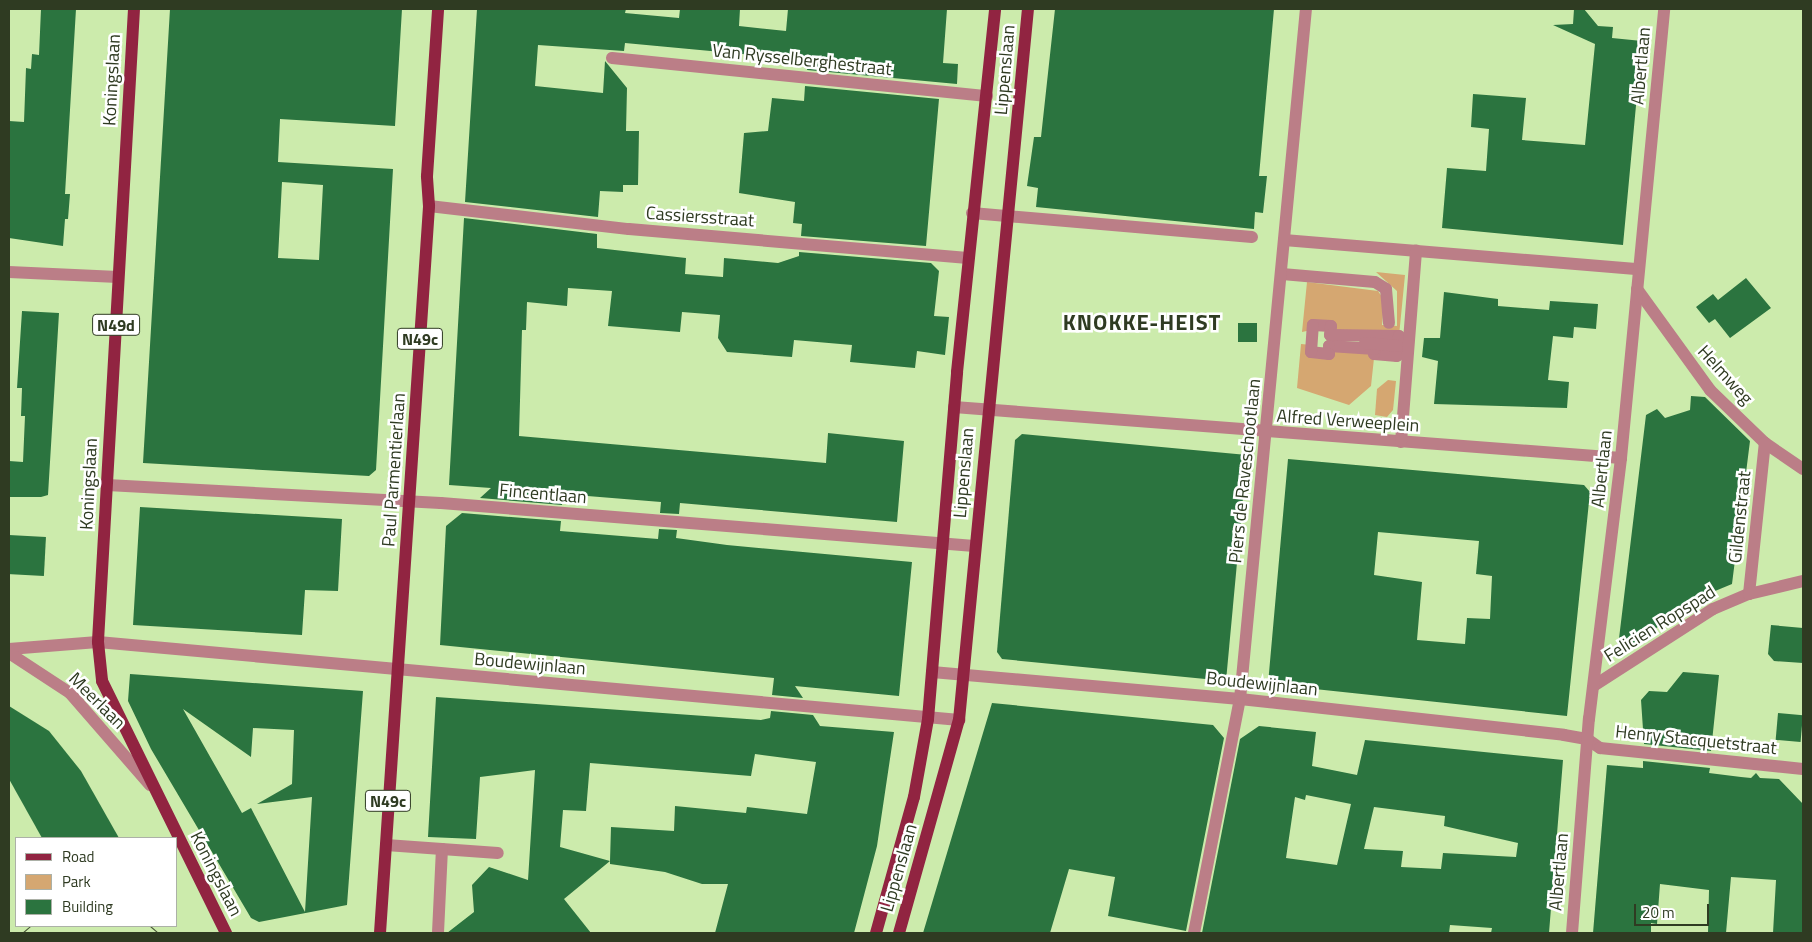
<!DOCTYPE html>
<html>
<head>
<meta charset="utf-8">
<style>
  body { margin:0 }
  #map { position:relative; width:1812px; height:942px; overflow:hidden; background:#ccebac; font-family:"Titillium Web",sans-serif }
  div>[style] { position:absolute }
  .green>* { inset:0; background:#d5a771 }
  .building>* { inset:0; background:#2b743f; transform-origin:0 0 }
  .minor>* { height:12px; margin:-6px; padding:0 6px; transform-origin:6px; border-radius:6px; background:#bb7e87 }
  .major>* { height:12px; margin:-6px; padding:0 6px; transform-origin:6px; border-radius:6px; background:#912441 }
  .tram>* { height:1px; margin:-0.5px; padding:0 0.5px; transform-origin:0.5px; border-radius:0.5px; background:#475637 }
  span { translate:-50% -50%; white-space:nowrap; text-align:center; line-height:1.15; -webkit-text-stroke:5px #fff; paint-order:stroke }
  .shield-label span { padding:1px 4px; background:#fff; border:1px solid; border-radius:4px; -webkit-text-stroke-width:0 }
  .shield-label { font-size:16px; color:#2f3b22; font-weight:700 }
  .street-label { font-size:18px; color:#2f3b22 }
  .district-label { font-size:22px; color:#2f3b22; font-weight:700; letter-spacing:1px }
  .frame { position:absolute; inset:0; border:10px solid #2f3b22; pointer-events:none }
  .legend { position:absolute; left:15px; top:837px; width:162px; height:90px; box-sizing:border-box; background:#fff; border:1px solid #acb1a7; margin:0; padding:6px 9px; list-style:none; font-size:15px; color:#2f3b22 }
  .legend li { display:flex; align-items:center; gap:10px; height:25px }
  .legend b { width:25px; border:1px solid #acb1a7 }
  .scale { position:absolute; left:1634px; top:904px; width:75px; height:22px; box-sizing:border-box; border:2px solid #2f3b22; border-top:0; padding-left:6px; font-size:15px; line-height:18px; white-space:nowrap; color:#2f3b22; -webkit-text-stroke:4px #fff; paint-order:stroke }
</style>
</head>
<body>
<div id="map">
  <div class="green">
    <div style="clip-path:polygon(1376px 272px,1405px 275px,1399px 336px,1330px 335px,1330px 326px,1302px 332px,1307px 282px,1378px 291px,1384px 300px,1382px 325px,1397px 326px,1397px 291px)"></div>
    <div style="clip-path:polygon(1301px 344px,1312px 345px,1311px 352px,1329px 346px,1375px 349px,1371px 386px,1349px 405px,1297px 388px)"></div>
    <div style="clip-path:polygon(1388px 380px,1396px 381px,1393px 410px,1387px 417px,1375px 415px,1377px 389px)"></div>
  </div>
  <div class="building">
    <div style="clip-path:polygon(41px 9px,76px 9px,65px 194px,70px 194px,68px 219px,65px 219px,63px 246px,9px 238px,9px 121px,24px 122px,26px 68px,31px 69px,32px 54px,39px 55px)"></div>
    <div style="clip-path:polygon(evenodd,170px 9px,402px 9px,395px 126px,280px 119px,278px 162px,393px 169px,376px 470px,369px 476px,143px 463px,170px 9px,282px 182px,323px 185px,319px 260px,278px 258px,282px 182px)"></div>
    <div style="clip-path:polygon(477px 9px,626px 9px,625px 13px,679px 18px,680px 9px,740px 9px,739px 26px,786px 31px,788px 9px,947px 9px,943px 63px,958px 64px,957px 84px,807px 70px,808px 60px,625px 43px,624px 51px,538px 45px,535px 86px,603px 93px,605px 61px,627px 88px,626px 131px,639px 131px,638px 185px,623px 185px,623px 192px,600px 191px,598px 217px,465px 202px)"></div>
    <div style="clip-path:polygon(1055px 9px,1274px 9px,1259px 176px,1267px 176px,1263px 213px,1255px 212px,1254px 229px,1036px 207px,1038px 188px,1027px 186px,1034px 137px,1041px 137px)"></div>
    <div style="clip-path:polygon(1574px 9px,1584px 9px,1598px 26px,1613px 27px,1612px 38px,1642px 41px,1623px 245px,1442px 228px,1447px 168px,1486px 171px,1489px 129px,1471px 127px,1473px 94px,1526px 98px,1522px 140px,1585px 145px,1595px 44px,1553px 25px,1573px 24px)"></div>
    <div style="clip-path:polygon(805px 86px,939px 99px,926px 246px,801px 236px,802px 224px,793px 223px,795px 202px,739px 193px,744px 133px,768px 131px,772px 98px,804px 101px)"></div>
    <div style="clip-path:polygon(464px 218px,597px 234px,597px 248px,686px 258px,685px 274px,723px 277px,724px 258px,778px 263px,799px 256px,799px 252px,931px 263px,939px 271px,934px 316px,949px 317px,945px 355px,917px 351px,915px 368px,850px 362px,852px 345px,794px 340px,792px 357px,727px 352px,718px 338px,720px 315px,682px 312px,680px 332px,608px 326px,612px 291px,568px 288px,567px 306px,527px 302px,526px 330px,522px 330px,519px 436px,826px 463px,828px 433px,904px 441px,897px 522px,680px 503px,679px 514px,660px 513px,661px 502px,563px 494px,562px 505px,480px 498px,491px 488px,449px 485px)"></div>
    <div style="clip-path:polygon(1746px 278px,1771px 308px,1730px 338px,1715px 319px,1709px 323px,1696px 307px,1713px 294px,1718px 300px)"></div>
    <div style="clip-path:polygon(1444px 292px,1498px 299px,1498px 306px,1549px 310px,1550px 301px,1598px 304px,1596px 329px,1574px 327px,1573px 338px,1553px 336px,1548px 380px,1569px 382px,1567px 408px,1434px 404px,1438px 361px,1422px 357px,1424px 338px,1440px 338px)"></div>
    <div style="clip-path:polygon(22px 311px,59px 313px,48px 495px,41px 497px,9px 497px,9px 461px,23px 462px,25px 416px,21px 416px,22px 388px,17px 388px)"></div>
    <div style="left:1238px;top:323px;width:19px;height:19px"></div>
    <div style="clip-path:polygon(1691px 396px,1705px 397px,1750px 441px,1732px 584px,1703px 596px,1617px 655px,1646px 415px,1657px 409px,1665px 418px,1690px 410px)"></div>
    <div style="clip-path:polygon(1022px 434px,1247px 455px,1226px 681px,1002px 659px,997px 652px,1015px 440px)"></div>
    <div style="clip-path:polygon(evenodd,1288px 459px,1584px 485px,1590px 492px,1567px 716px,1268px 684px,1288px 459px,1378px 532px,1479px 541px,1476px 574px,1492px 576px,1490px 619px,1467px 618px,1465px 644px,1417px 640px,1422px 582px,1374px 575px,1378px 532px)"></div>
    <div style="clip-path:polygon(140px 507px,342px 519px,338px 591px,305px 590px,302px 635px,133px 625px)"></div>
    <div style="clip-path:polygon(462px 513px,561px 521px,560px 531px,658px 539px,659px 529px,677px 530px,676px 538px,727px 545px,912px 562px,899px 696px,795px 686px,803px 698px,772px 695px,774px 678px,440px 645px,446px 526px)"></div>
    <div style="left:9px;top:535px;width:37px;height:39px;rotate:3deg"></div>
    <div style="clip-path:polygon(1771px 625px,1803px 628px,1803px 663px,1774px 661px,1768px 654px)"></div>
    <div style="clip-path:polygon(1683px 672px,1719px 675px,1711px 751px,1644px 744px,1641px 700px,1649px 691px,1667px 692px)"></div>
    <div style="clip-path:polygon(evenodd,130px 674px,363px 691px,347px 905px,259px 922px,251px 918px,151px 749px,128px 701px,130px 674px,183px 709px,251px 757px,253px 728px,294px 730px,292px 784px,257px 804px,312px 797px,305px 912px,251px 808px,242px 813px,183px 709px)"></div>
    <div style="clip-path:polygon(evenodd,436px 697px,761px 720px,770px 718px,771px 711px,813px 715px,820px 726px,894px 732px,877px 846px,854px 933px,715px 933px,728px 884px,702px 884px,665px 872px,610px 864px,610px 861px,564px 899px,591px 933px,447px 933px,474px 912px,472px 885px,489px 867px,528px 880px,535px 770px,480px 777px,476px 839px,428px 837px,436px 697px,755px 754px,816px 762px,807px 814px,747px 807px,746px 813px,675px 806px,674px 831px,611px 827px,610px 861px,560px 847px,563px 810px,586px 811px,590px 763px,751px 776px,755px 754px)"></div>
    <div style="clip-path:polygon(992px 703px,1213px 725px,1224px 738px,1186px 931px,1108px 916px,1115px 877px,1069px 869px,1050px 933px,923px 933px)"></div>
    <div style="clip-path:polygon(9px 706px,49px 731px,81px 771px,119px 838px,42px 838px,9px 779px)"></div>
    <div style="left:1778px;top:713px;width:25px;height:27px;rotate:5deg"></div>
    <div style="clip-path:polygon(evenodd,1259px 726px,1316px 732px,1312px 766px,1357px 775px,1365px 740px,1563px 760px,1549px 933px,1491px 933px,1492px 928px,1450px 925px,1449px 933px,1202px 933px,1240px 739px,1259px 726px,1306px 795px,1351px 804px,1337px 865px,1286px 858px,1295px 797px,1305px 800px,1306px 795px,1259px 726px,1374px 807px,1445px 816px,1444px 826px,1518px 843px,1516px 857px,1443px 853px,1441px 869px,1401px 867px,1403px 851px,1364px 849px,1374px 807px)"></div>
    <div style="clip-path:polygon(1643px 761px,1710px 768px,1709px 773px,1741px 777px,1751px 778px,1756px 773px,1760px 778px,1779px 779px,1803px 804px,1803px 933px,1773px 933px,1776px 880px,1731px 877px,1726px 933px,1708px 933px,1709px 890px,1660px 884px,1657px 924px,1651px 923px,1651px 932px,1593px 933px,1607px 765px,1643px 768px)"></div>
  </div>
  <div class="minor">
    <div style="left:612px;top:58px;width:377px;rotate:5.8deg"></div>
    <div style="left:429px;top:206px;width:201px;rotate:6.6deg"></div>
    <div style="left:629px;top:229px;width:340px;rotate:4.9deg"></div>
    <div style="left:972px;top:213px;width:281px;rotate:4.9deg"></div>
    <div style="left:1284px;top:240px;width:356px;rotate:4.7deg"></div>
    <div style="left:9px;top:272px;width:109px;rotate:2.6deg"></div>
    <div style="left:1282px;top:274px;width:93px;rotate:4.9deg"></div>
    <div style="left:1375px;top:282px;width:13px;rotate:32deg"></div>
    <div style="left:1386px;top:289px;width:34px;rotate:85deg"></div>
    <div style="left:1637px;top:289px;width:125px;rotate:54.1deg"></div>
    <div style="left:1710px;top:390px;width:76px;rotate:43.9deg"></div>
    <div style="left:1765px;top:443px;width:46px;rotate:34.4deg"></div>
    <div style="left:1313px;top:325px;width:18px;rotate:3deg"></div>
    <div style="left:1331px;top:326px;width:9px;rotate:96deg"></div>
    <div style="left:1330px;top:335px;width:69px;rotate:0.8deg"></div>
    <div style="left:1399px;top:336px;width:20px;rotate:96deg"></div>
    <div style="left:1397px;top:356px;width:23px;rotate:-175deg"></div>
    <div style="left:1374px;top:354px;width:5px;rotate:-79deg"></div>
    <div style="left:1375px;top:349px;width:46px;rotate:-176.3deg"></div>
    <div style="left:1329px;top:346px;width:8px;rotate:90deg"></div>
    <div style="left:1329px;top:354px;width:18px;rotate:-174deg"></div>
    <div style="left:1311px;top:352px;width:27px;rotate:-86deg"></div>
    <div style="left:1365px;top:343px;width:33px;rotate:5deg"></div>
    <div style="left:954px;top:407px;width:669px;rotate:4.37deg"></div>
    <div style="left:1401px;top:442px;width:192px;rotate:-85.5deg"></div>
    <div style="left:107px;top:485px;width:334px;rotate:3.1deg"></div>
    <div style="left:441px;top:503px;width:535px;rotate:4.61deg"></div>
    <div style="left:1749px;top:594px;width:152px;rotate:-84deg"></div>
    <div style="left:9px;top:649px;width:89px;rotate:-4.5deg"></div>
    <div style="left:98px;top:642px;width:865px;rotate:5.18deg"></div>
    <div style="left:9px;top:653px;width:73px;rotate:33.3deg"></div>
    <div style="left:70px;top:693px;width:122px;rotate:49deg"></div>
    <div style="left:932px;top:672px;width:309px;rotate:5deg"></div>
    <div style="left:1240px;top:699px;width:326px;rotate:6.3deg"></div>
    <div style="left:1564px;top:735px;width:23px;rotate:10deg"></div>
    <div style="left:1587px;top:739px;width:16px;rotate:35deg"></div>
    <div style="left:1600px;top:748px;width:204px;rotate:5.9deg"></div>
    <div style="left:1595px;top:685px;width:140px;rotate:-32.8deg"></div>
    <div style="left:1713px;top:609px;width:39px;rotate:-23deg"></div>
    <div style="left:1749px;top:594px;width:56px;rotate:-13.5deg"></div>
    <div style="left:386px;top:845px;width:112px;rotate:4.1deg"></div>
    <div style="left:438px;top:933px;width:84px;rotate:-87.3deg"></div>
    <div style="left:1194px;top:933px;width:238px;rotate:-78.9deg"></div>
    <div style="left:1240px;top:699px;width:693px;rotate:-84.54deg"></div>
    <div style="left:1572px;top:933px;width:215px;rotate:-85.5deg"></div>
    <div style="left:1589px;top:719px;width:263px;rotate:-83deg"></div>
    <div style="left:1621px;top:458px;width:451px;rotate:-84.5deg"></div>
  </div>
  <div class="major">
    <div style="left:134px;top:9px;width:634px;rotate:93.26deg"></div>
    <div style="left:98px;top:642px;width:39px;rotate:84deg"></div>
    <div style="left:102px;top:681px;width:281px;rotate:63.8deg"></div>
    <div style="left:380px;top:933px;width:729px;rotate:-86.14deg"></div>
    <div style="left:429px;top:206px;width:30px;rotate:-94deg"></div>
    <div style="left:427px;top:176px;width:167px;rotate:-86.2deg"></div>
    <div style="left:876px;top:933px;width:141px;rotate:-74.4deg"></div>
    <div style="left:914px;top:797px;width:79px;rotate:-79.8deg"></div>
    <div style="left:928px;top:719px;width:348px;rotate:-85.2deg"></div>
    <div style="left:957px;top:372px;width:365px;rotate:-84deg"></div>
    <div style="left:899px;top:933px;width:221px;rotate:-74.3deg"></div>
    <div style="left:959px;top:720px;width:714px;rotate:-84.46deg"></div>
  </div>
  <div class="tram">
    <div style="left:150px;top:926px;width:11px;rotate:41deg"></div>
    <div style="left:22px;top:933px;width:11px;rotate:-41deg"></div>
  </div>
  <div class="shield-label">
    <span style="left:116px;top:325px">N49d</span>
    <span style="left:420px;top:339px">N49c</span>
    <span style="left:388px;top:801px">N49c</span>
  </div>
  <div class="street-label">
    <span style="left:802px;top:60px;rotate:6deg">Van Rysselberghestraat</span>
    <span style="left:1641px;top:66px;rotate:-85deg">Albertlaan</span>
    <span style="left:1005px;top:70px;rotate:-85deg">Lippenslaan</span>
    <span style="left:112px;top:80px;rotate:-87deg">Koningslaan</span>
    <span style="left:700px;top:217px;rotate:4deg">Cassiersstraat</span>
    <span style="left:1725px;top:375px;rotate:48deg">Helmweg</span>
    <span style="left:1348px;top:421px;rotate:4deg">Alfred Verweeplein</span>
    <span style="left:1602px;top:469px;rotate:-84deg">Albertlaan</span>
    <span style="left:394px;top:470px;rotate:-86deg">Paul Parmentierlaan</span>
    <span style="left:1245px;top:471px;rotate:-84deg">Piers de Raveschootlaan</span>
    <span style="left:964px;top:473px;rotate:-85deg">Lippenslaan</span>
    <span style="left:89px;top:484px;rotate:-87deg">Koningslaan</span>
    <span style="left:543px;top:494px;rotate:5deg">Fincentlaan</span>
    <span style="left:1740px;top:517px;rotate:-84deg">Gildenstraat</span>
    <span style="left:1660px;top:624px;rotate:-32deg">Felicien Ropspad</span>
    <span style="left:530px;top:664px;rotate:5deg">Boudewijnlaan</span>
    <span style="left:1262px;top:684px;rotate:6deg">Boudewijnlaan</span>
    <span style="left:97px;top:701px;rotate:45deg">Meerlaan</span>
    <span style="left:1696px;top:740px;rotate:6deg">Henry Stacquetstraat</span>
    <span style="left:899px;top:868px;rotate:-74deg">Lippenslaan</span>
    <span style="left:1559px;top:872px;rotate:-85deg">Albertlaan</span>
    <span style="left:216px;top:874px;rotate:63deg">Koningslaan</span>
  </div>
  <div class="district-label">
    <span style="left:1142px;top:323px">KNOKKE-HEIST</span>
  </div>
  <div class="frame"></div>
  <ul class="legend">
  <li><b style="height:6px;background:#912441"></b>Road</li>
  <li><b style="height:14px;background:#d5a771"></b>Park</li>
  <li><b style="height:14px;background:#2b743f"></b>Building</li>
  </ul>
  <div class="scale">20 m</div>
</div>
</body>
</html>
